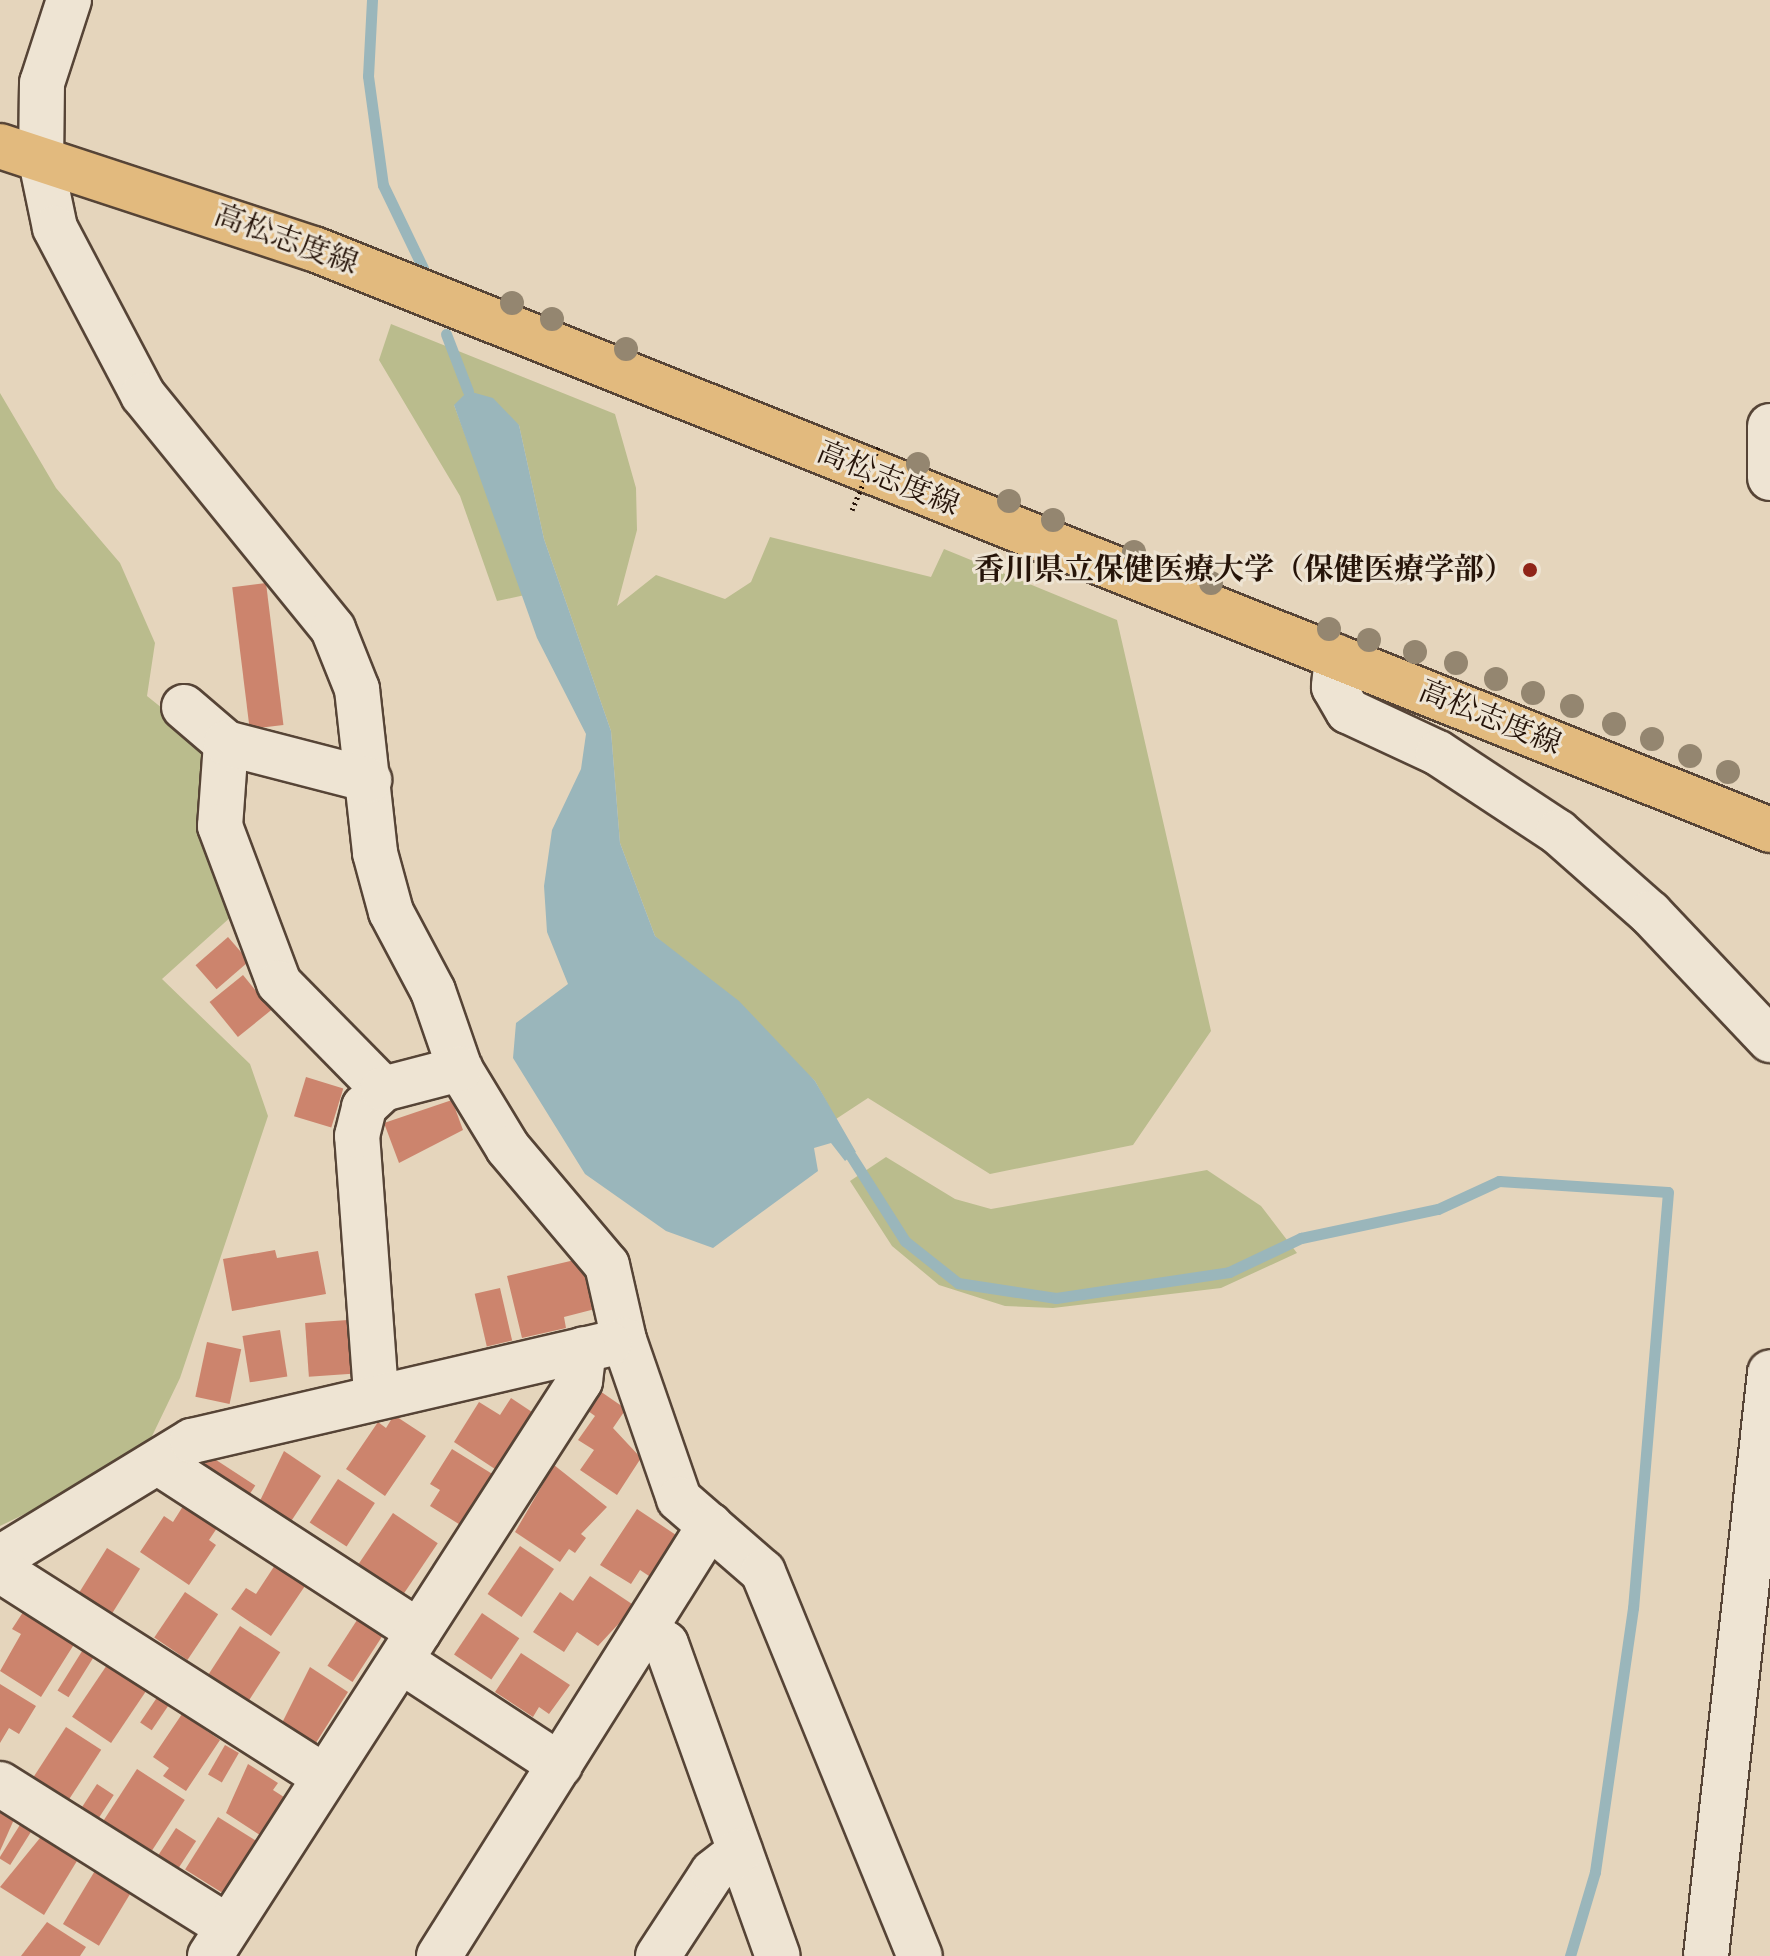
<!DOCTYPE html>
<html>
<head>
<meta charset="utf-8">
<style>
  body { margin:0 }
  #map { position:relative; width:1770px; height:1956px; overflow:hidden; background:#e5d5bc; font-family:Cardo,"Noto Serif JP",serif }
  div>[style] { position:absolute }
  .green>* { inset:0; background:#babc8d }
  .water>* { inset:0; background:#9ab6bb }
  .stream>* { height:11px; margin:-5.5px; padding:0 5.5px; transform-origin:5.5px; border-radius:5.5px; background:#9ab6bb }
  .building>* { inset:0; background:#cc846d; transform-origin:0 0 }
  .roads { filter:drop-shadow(2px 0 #564436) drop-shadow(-2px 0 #564436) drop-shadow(0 2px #564436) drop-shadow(0 -2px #564436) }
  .minor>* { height:44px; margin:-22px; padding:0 22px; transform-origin:22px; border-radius:22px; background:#eee4d3 }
  .major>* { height:44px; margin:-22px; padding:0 22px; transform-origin:22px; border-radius:22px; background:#e2ba7e }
  .path-bridge>* { height:5px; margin-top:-2.5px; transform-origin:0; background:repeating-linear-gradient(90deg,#261409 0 2px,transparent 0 6px) }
  .trees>* { width:24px; height:24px; margin:-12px; border-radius:50%; background:#948670 }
  .dots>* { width:22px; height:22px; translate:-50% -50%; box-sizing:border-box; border:4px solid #eee4d3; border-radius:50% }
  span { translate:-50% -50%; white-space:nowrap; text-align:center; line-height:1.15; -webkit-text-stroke:6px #eee4d3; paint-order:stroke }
  .street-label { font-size:30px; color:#261409 }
  .poi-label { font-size:30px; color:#261409; font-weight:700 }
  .right { translate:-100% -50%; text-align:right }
</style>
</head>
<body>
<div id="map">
  <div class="green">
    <div style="clip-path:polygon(391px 324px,615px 414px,636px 488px,637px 530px,617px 606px,656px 575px,725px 599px,751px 582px,770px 537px,931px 577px,944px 549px,1117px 620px,1211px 1031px,1133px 1145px,990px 1174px,868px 1098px,836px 1119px,815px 1081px,655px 936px,620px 843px,611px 731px,544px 539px,519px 425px,454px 405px,525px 595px,497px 601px,460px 496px,379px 360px)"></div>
    <div style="clip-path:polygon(0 393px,56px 488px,120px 563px,155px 643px,147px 696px,203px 741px,199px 798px,233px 915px,162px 979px,250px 1064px,268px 1116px,180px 1378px,142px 1457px,0 1526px)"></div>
    <div style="clip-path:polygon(886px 1157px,955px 1199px,991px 1209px,1207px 1170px,1261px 1206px,1297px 1253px,1221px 1288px,1053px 1308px,1005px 1306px,939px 1285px,892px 1246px,850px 1181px)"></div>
  </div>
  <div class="water">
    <div style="clip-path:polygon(468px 391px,493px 398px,519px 425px,544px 539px,611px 731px,620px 843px,655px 936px,739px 1001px,815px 1081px,856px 1152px,845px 1161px,831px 1143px,814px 1148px,818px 1171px,713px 1248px,666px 1231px,585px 1174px,513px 1058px,516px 1023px,568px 984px,547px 932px,544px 886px,552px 830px,581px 769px,586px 734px,537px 638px,454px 405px)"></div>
  </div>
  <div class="stream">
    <div style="left:372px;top:0;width:76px;rotate:93deg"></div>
    <div style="left:368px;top:76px;width:110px;rotate:82.2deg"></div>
    <div style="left:383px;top:185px;width:92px;rotate:64.3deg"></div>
    <div style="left:446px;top:334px;width:61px;rotate:68.9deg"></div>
    <div style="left:851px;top:1156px;width:101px;rotate:57.6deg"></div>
    <div style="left:905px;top:1241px;width:68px;rotate:38.4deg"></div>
    <div style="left:958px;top:1283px;width:99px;rotate:8.7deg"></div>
    <div style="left:1056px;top:1298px;width:175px;rotate:-8.5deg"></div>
    <div style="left:1229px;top:1272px;width:80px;rotate:-25.3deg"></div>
    <div style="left:1301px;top:1238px;width:140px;rotate:-12deg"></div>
    <div style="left:1438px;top:1209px;width:67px;rotate:-24.7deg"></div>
    <div style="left:1499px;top:1181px;width:169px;rotate:3.7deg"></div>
    <div style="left:1668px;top:1192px;width:417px;rotate:94.8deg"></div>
    <div style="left:1633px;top:1608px;width:267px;rotate:98.2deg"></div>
    <div style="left:1595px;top:1872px;width:88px;rotate:106.6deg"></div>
  </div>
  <div class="building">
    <div style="left:266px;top:583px;width:143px;height:34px;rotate:83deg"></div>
    <div style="left:228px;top:937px;width:32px;height:43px;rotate:49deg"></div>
    <div style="left:243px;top:975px;width:45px;height:43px;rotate:51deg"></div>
    <div style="left:306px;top:1077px;width:39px;height:41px;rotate:17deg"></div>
    <div style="clip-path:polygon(452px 1100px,463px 1130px,399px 1163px,384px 1123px)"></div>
    <div style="clip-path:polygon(275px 1250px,277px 1258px,318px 1251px,326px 1294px,232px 1311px,223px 1259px)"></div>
    <div style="clip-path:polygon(583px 1258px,595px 1309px,564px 1317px,566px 1328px,522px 1338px,507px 1276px)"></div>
    <div style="left:500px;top:1288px;width:54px;height:26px;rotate:77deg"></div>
    <div style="left:348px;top:1320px;width:54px;height:43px;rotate:86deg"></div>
    <div style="left:280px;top:1330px;width:47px;height:38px;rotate:81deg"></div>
    <div style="left:207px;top:1342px;width:35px;height:56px;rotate:12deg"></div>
    <div style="clip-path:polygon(597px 1389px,626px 1409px,613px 1428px,641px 1458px,617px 1495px,580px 1470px,594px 1450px,578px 1440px,595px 1416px,584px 1408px)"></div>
    <div style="clip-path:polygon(511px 1398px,535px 1414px,498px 1471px,454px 1442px,479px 1402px,500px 1415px)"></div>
    <div style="clip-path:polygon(394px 1415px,426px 1436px,385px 1496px,346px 1469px,378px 1422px,386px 1428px)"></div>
    <div style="clip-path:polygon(452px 1449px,494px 1475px,462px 1526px,430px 1506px,440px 1490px,430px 1484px)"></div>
    <div style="clip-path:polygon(284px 1451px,321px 1476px,286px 1529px,256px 1509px)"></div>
    <div style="left:210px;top:1456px;width:54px;height:20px;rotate:33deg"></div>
    <div style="clip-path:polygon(554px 1465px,607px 1507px,581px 1534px,586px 1538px,575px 1553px,569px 1549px,560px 1562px,515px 1532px)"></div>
    <div style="left:338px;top:1479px;width:44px;height:52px;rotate:33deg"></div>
    <div style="clip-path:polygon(185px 1503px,219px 1525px,209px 1540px,216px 1545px,189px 1585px,140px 1552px,164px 1516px,173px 1522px)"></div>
    <div style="clip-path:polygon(637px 1509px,679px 1537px,652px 1578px,640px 1570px,631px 1584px,600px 1565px)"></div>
    <div style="left:393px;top:1513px;width:54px;height:67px;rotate:34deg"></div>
    <div style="left:520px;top:1546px;width:41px;height:58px;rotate:34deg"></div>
    <div style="left:107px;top:1548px;width:39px;height:59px;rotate:32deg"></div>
    <div style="clip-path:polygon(277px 1562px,307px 1583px,271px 1636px,231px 1609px,246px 1588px,256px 1594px)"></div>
    <div style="clip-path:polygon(590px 1576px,635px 1606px,598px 1646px,577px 1632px,564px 1652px,533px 1632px,560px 1592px,573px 1601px)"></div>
    <div style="left:185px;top:1592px;width:40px;height:55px;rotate:34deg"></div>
    <div style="clip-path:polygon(27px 1606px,78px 1638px,41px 1697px,0 1671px,21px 1634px,12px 1629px)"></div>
    <div style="left:482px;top:1613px;width:45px;height:50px;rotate:34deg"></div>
    <div style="left:359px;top:1617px;width:30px;height:58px;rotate:33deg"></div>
    <div style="left:240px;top:1626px;width:48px;height:60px;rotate:33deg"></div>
    <div style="left:84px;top:1648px;width:13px;height:50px;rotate:32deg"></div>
    <div style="clip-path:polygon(521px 1653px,570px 1685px,549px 1714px,539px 1707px,533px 1717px,495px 1692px)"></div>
    <div style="left:109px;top:1662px;width:47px;height:66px;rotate:34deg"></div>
    <div style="clip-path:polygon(310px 1667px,348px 1692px,314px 1746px,281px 1725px)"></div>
    <div style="clip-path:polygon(0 1684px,36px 1706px,19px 1734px,9px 1728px,0 1743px)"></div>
    <div style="left:158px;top:1696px;width:14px;height:32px;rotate:34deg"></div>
    <div style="clip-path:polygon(182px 1714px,220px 1740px,186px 1791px,163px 1776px,169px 1768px,153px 1757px)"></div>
    <div style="left:66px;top:1727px;width:42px;height:62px;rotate:33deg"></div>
    <div style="left:225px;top:1745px;width:16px;height:34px;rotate:30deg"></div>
    <div style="clip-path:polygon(248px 1764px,278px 1783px,273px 1790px,287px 1799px,263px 1837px,226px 1813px)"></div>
    <div style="left:137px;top:1769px;width:57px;height:67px;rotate:33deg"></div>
    <div style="left:97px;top:1784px;width:20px;height:33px;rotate:33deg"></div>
    <div style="clip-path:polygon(0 1806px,16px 1815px,0 1851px)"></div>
    <div style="left:218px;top:1817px;width:45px;height:62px;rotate:32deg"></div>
    <div style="left:23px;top:1820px;width:13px;height:45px;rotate:32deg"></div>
    <div style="left:176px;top:1828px;width:24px;height:37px;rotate:33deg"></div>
    <div style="clip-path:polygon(44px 1833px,80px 1856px,44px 1915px,0 1887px)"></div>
    <div style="left:99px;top:1864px;width:42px;height:70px;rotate:31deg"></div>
    <div style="clip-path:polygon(47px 1922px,86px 1947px,80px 1956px,21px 1956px)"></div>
  </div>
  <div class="roads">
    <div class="minor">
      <div style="left:69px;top:0;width:87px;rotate:108deg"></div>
      <div style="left:42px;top:83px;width:78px;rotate:90.7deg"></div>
      <div style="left:41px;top:161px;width:68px;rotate:78.2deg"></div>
      <div style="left:55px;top:228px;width:189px;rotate:62.2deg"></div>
      <div style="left:143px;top:395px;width:301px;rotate:50.9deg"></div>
      <div style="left:333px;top:629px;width:65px;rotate:68.2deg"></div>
      <div style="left:357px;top:689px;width:165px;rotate:83.7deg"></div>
      <div style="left:375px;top:853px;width:61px;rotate:74.8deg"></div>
      <div style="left:391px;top:912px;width:89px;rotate:62deg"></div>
      <div style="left:433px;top:991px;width:83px;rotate:70.9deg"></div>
      <div style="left:460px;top:1069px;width:92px;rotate:58.7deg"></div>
      <div style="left:508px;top:1148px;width:153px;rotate:49.8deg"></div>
      <div style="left:607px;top:1265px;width:77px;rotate:77.2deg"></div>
      <div style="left:624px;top:1340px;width:168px;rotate:70.9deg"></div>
      <div style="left:679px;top:1499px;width:111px;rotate:41deg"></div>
      <div style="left:763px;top:1572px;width:415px;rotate:67.8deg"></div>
      <div style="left:1770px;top:426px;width:52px;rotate:90deg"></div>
      <div style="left:1337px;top:657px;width:30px;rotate:96deg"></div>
      <div style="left:1334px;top:687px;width:28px;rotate:60deg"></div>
      <div style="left:1348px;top:711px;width:99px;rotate:25deg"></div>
      <div style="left:1438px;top:753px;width:144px;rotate:33.4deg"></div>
      <div style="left:1558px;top:832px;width:123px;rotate:41.4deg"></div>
      <div style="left:1650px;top:913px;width:175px;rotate:46.6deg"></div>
      <div style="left:184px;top:707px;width:55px;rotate:40.6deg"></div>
      <div style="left:226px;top:743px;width:83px;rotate:94.1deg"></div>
      <div style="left:220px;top:826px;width:168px;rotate:69.4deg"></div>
      <div style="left:279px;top:983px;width:148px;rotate:45.5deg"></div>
      <div style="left:226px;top:743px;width:148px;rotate:14.5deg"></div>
      <div style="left:376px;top:1393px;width:258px;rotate:-94.2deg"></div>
      <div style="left:357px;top:1136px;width:30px;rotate:-76deg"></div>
      <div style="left:364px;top:1107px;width:26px;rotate:-43deg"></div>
      <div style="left:383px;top:1089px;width:80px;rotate:-14.6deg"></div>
      <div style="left:162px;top:1465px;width:306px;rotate:33deg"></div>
      <div style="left:0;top:1558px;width:225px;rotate:-31.4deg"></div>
      <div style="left:192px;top:1441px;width:428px;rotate:-13.1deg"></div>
      <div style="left:0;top:1570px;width:385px;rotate:32.5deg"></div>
      <div style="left:646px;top:1630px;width:24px;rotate:35deg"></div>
      <div style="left:666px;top:1644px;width:331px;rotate:70.3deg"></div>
      <div style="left:401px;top:1661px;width:190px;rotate:33.2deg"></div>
      <div style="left:0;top:1784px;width:269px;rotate:32.1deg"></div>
      <div style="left:210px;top:1956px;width:684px;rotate:-57.24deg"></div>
      <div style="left:580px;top:1381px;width:32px;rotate:-83deg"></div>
      <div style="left:439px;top:1956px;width:509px;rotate:-57.84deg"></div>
      <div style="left:658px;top:1956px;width:100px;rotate:-56.8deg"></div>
      <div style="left:713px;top:1872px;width:34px;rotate:-38deg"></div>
      <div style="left:1706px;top:1956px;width:587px;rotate:-83.74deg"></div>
    </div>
    <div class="major">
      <div style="left:0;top:146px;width:330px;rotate:18.2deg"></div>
      <div style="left:314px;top:249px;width:1568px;rotate:21.75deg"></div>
    </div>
  </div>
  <div class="path-bridge">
    <div style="left:852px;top:510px;width:69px;rotate:-67.1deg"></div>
  </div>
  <div class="trees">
    <div style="left:512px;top:303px"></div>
    <div style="left:552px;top:319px"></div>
    <div style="left:626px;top:349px"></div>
    <div style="left:918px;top:464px"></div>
    <div style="left:1009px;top:501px"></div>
    <div style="left:1053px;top:520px"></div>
    <div style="left:1134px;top:552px"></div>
    <div style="left:1172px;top:567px"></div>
    <div style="left:1211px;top:583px"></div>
    <div style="left:1329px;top:629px"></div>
    <div style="left:1369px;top:640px"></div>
    <div style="left:1415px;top:652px"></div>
    <div style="left:1456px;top:663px"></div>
    <div style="left:1496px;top:679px"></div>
    <div style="left:1533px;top:693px"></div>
    <div style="left:1572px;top:706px"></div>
    <div style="left:1614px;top:724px"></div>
    <div style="left:1652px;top:739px"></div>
    <div style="left:1690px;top:756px"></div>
    <div style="left:1728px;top:772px"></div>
  </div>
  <div class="dots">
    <div style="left:1530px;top:570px;background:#8f2418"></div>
  </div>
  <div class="street-label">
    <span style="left:286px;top:240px;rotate:20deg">高松志度線</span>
    <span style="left:888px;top:479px;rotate:22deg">高松志度線</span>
    <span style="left:1490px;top:718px;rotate:22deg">高松志度線</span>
  </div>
  <div class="poi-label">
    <span class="right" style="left:1514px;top:570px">香川県立保健医療大学（保健医療学部）</span>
  </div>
</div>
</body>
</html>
